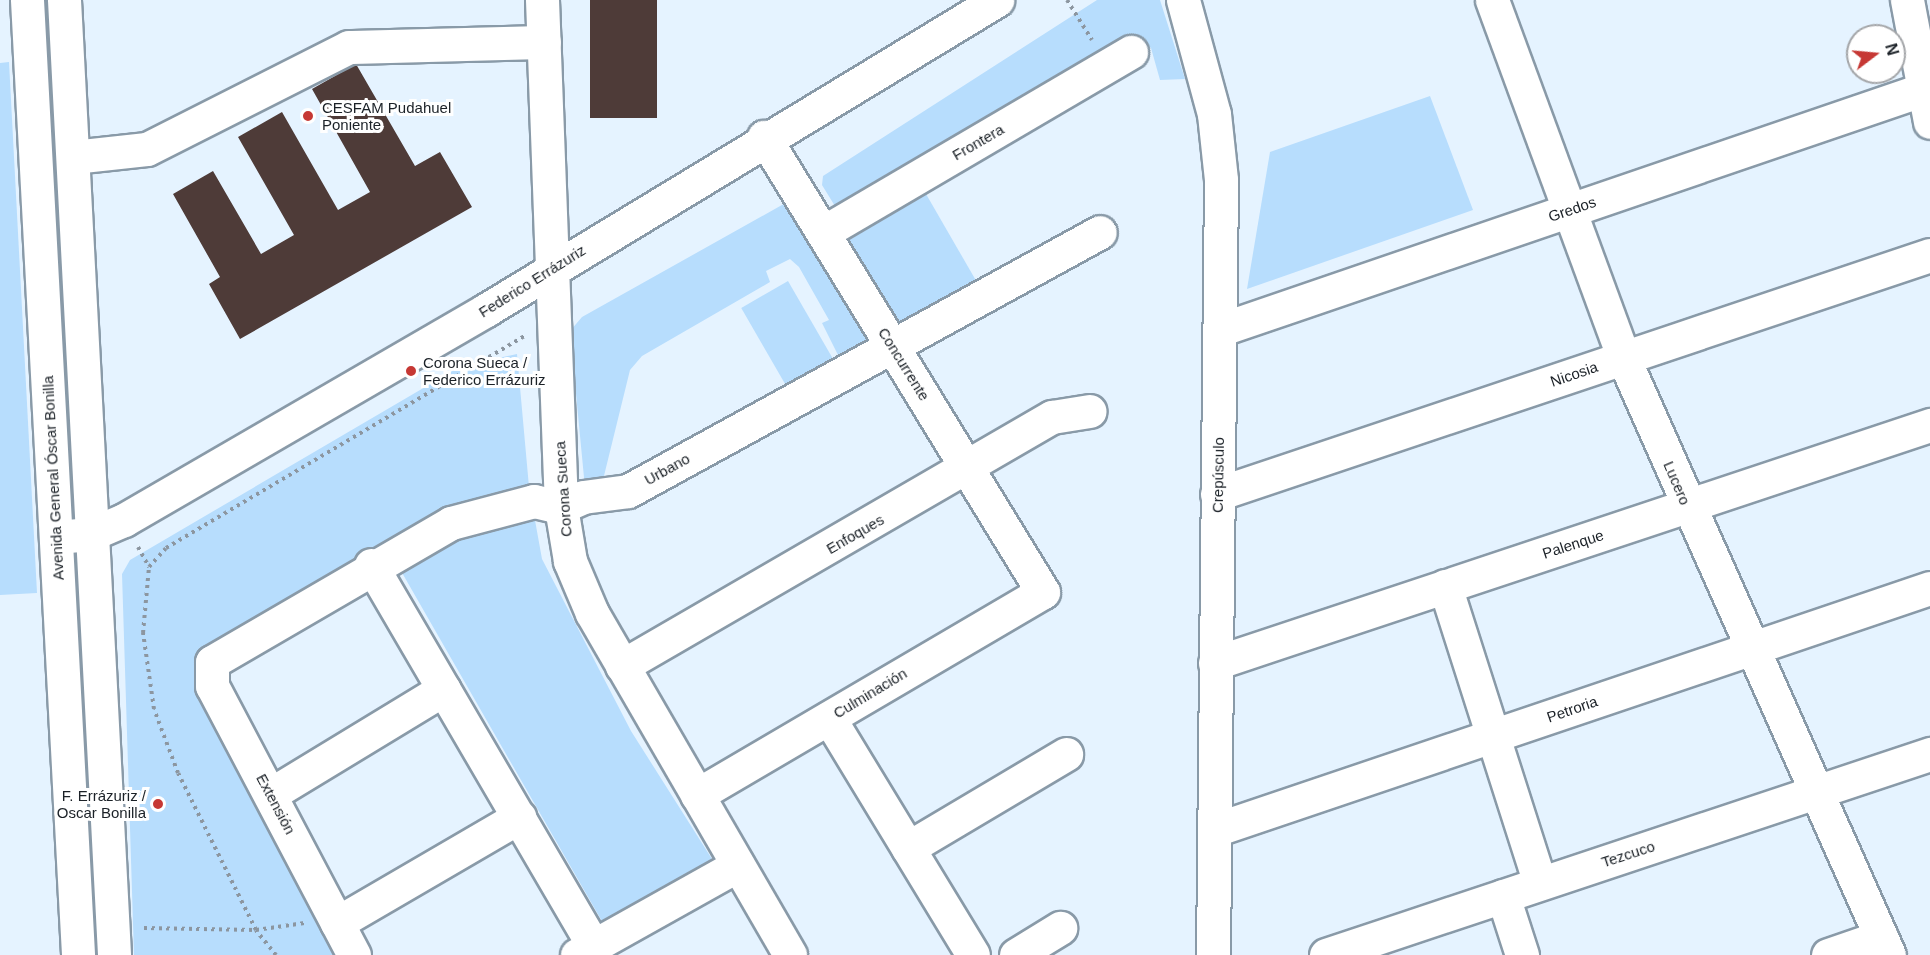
<!DOCTYPE html>
<html>
<head>
<meta charset="utf-8">
<style>
  body { margin:0 }
  #map { position:relative; width:1930px; height:955px; overflow:hidden; background:#e5f3ff; font-family:Helvetica,sans-serif }
  div>[style] { position:absolute }
  .green>* { inset:0; background:#b7ddfd; transform-origin:0 0 }
  .building>* { inset:0; background:#4e3b38; transform-origin:0 0 }
  .path>* { height:4px; margin-top:-2px; transform-origin:0; background:repeating-linear-gradient(90deg,#8c96a0 0 3px,transparent 0 7.5px) }
  .roads { filter:drop-shadow(2px 0 #899aa8) drop-shadow(-2px 0 #899aa8) drop-shadow(0 2px #899aa8) drop-shadow(0 -2px #899aa8) }
  .minor>* { height:33px; margin:-16.5px; padding:0 16.5px; transform-origin:16.5px; border-radius:16.5px; background:#fff }
  .major>* { height:33px; margin:-16.5px; padding:0 16.5px; transform-origin:16.5px; border-radius:16.5px; background:#fff }
  .dots>* { width:16px; height:16px; translate:-50% -50%; box-sizing:border-box; border:3px solid #fff; border-radius:50% }
  span { translate:-50% -50%; white-space:nowrap; text-align:center; line-height:1.15; -webkit-text-stroke:6px #fff; paint-order:stroke }
  .poi-label { font-size:15px; color:#1b2127 }
  .left { translate:0 -50%; text-align:left }
  .right { translate:-100% -50%; text-align:right }
  .street-label { font-size:15px; color:#1b2127 }
  .north { position:absolute; left:1846px; top:24px; width:60px; height:60px; box-sizing:border-box; background:#fff; border:2px solid #a4a6a9; border-radius:50%; rotate:74deg; font-size:16px; font-weight:700; line-height:24px; text-align:center; color:#1b2127 }
  .north::after { content:''; display:block; margin:auto; width:21px; height:27px; background:#c63834; clip-path:polygon(50% 0,100% 100%,50% 72%,0 100%) }
</style>
</head>
<body>
<div id="map">
  <div class="green">
    <div style="clip-path:polygon(1097px 0,1160px 0,1185px 79px,1160px 80px,1151px 48px,1140px 41px,838px 211px,822px 185px,823px 176px)"></div>
    <div style="clip-path:polygon(9px 62px,37px 593px,0 595px,0 63px)"></div>
    <div style="clip-path:polygon(1430px 96px,1473px 210px,1247px 289px,1270px 152px)"></div>
    <div style="left:926px;top:194px;width:106px;height:97px;rotate:60deg"></div>
    <div style="clip-path:polygon(789px 201px,873px 343px,842px 363px,822px 323px,829px 320px,799px 267px,790px 259px,766px 271px,770px 282px,642px 356px,630px 370px,601px 488px,585px 488px,570px 331px,582px 317px)"></div>
    <div style="left:788px;top:281px;width:95px;height:54px;rotate:60deg"></div>
    <div style="clip-path:polygon(517px 354px,529px 487px,542px 559px,631px 731px,712px 859px,603px 923px,401px 571px,433px 554px,419px 526px,195px 661px,198px 692px,337px 955px,134px 955px,122px 574px,130px 560px,461px 366px)"></div>
  </div>
  <div class="building">
    <div style="left:590px;top:0;width:67px;height:118px"></div>
    <div style="clip-path:polygon(356px 64px,415px 166px,440px 152px,472px 207px,240px 339px,209px 284px,220px 277px,173px 194px,213px 171px,261px 254px,294px 235px,238px 137px,282px 112px,338px 210px,370px 192px,312px 89px)"></div>
  </div>
  <div class="path">
    <div style="left:1067px;top:0;width:47px;rotate:58deg"></div>
    <div style="left:138px;top:547px;width:23px;rotate:61deg"></div>
    <div style="left:144px;top:928px;width:112px;rotate:1deg"></div>
    <div style="left:256px;top:930px;width:49px;rotate:-8.3deg"></div>
    <div style="left:276px;top:955px;width:32px;rotate:-129deg"></div>
    <div style="left:256px;top:930px;width:175px;rotate:-116.4deg"></div>
    <div style="left:178px;top:773px;width:68px;rotate:-110.6deg"></div>
    <div style="left:154px;top:709px;width:77px;rotate:-98.2deg"></div>
    <div style="left:143px;top:633px;width:66px;rotate:-84.8deg"></div>
    <div style="left:149px;top:567px;width:25px;rotate:-48deg"></div>
    <div style="left:166px;top:548px;width:416px;rotate:-30.6deg"></div>
  </div>
  <div class="roads">
    <div class="minor">
      <div style="left:542px;top:0;width:507px;rotate:87.85deg"></div>
      <div style="left:561px;top:507px;width:55px;rotate:80.5deg"></div>
      <div style="left:570px;top:561px;width:56px;rotate:67.1deg"></div>
      <div style="left:592px;top:613px;width:395px;rotate:59.9deg"></div>
      <div style="left:1183px;top:0;width:118px;rotate:74.8deg"></div>
      <div style="left:1214px;top:114px;width:66px;rotate:83.9deg"></div>
      <div style="left:1221px;top:180px;width:775px;rotate:90.59deg"></div>
      <div style="left:1492px;top:0;width:380px;rotate:69.8deg"></div>
      <div style="left:1623px;top:357px;width:654px;rotate:66.02deg"></div>
      <div style="left:1907px;top:0;width:124px;rotate:79.3deg"></div>
      <div style="left:73px;top:157px;width:74px;rotate:-6.2deg"></div>
      <div style="left:147px;top:149px;width:226px;rotate:-26.8deg"></div>
      <div style="left:349px;top:47px;width:195px;rotate:-1.5deg"></div>
      <div style="left:824px;top:232px;width:356px;rotate:-30.4deg"></div>
      <div style="left:1219px;top:330px;width:745px;rotate:-18.87deg"></div>
      <div style="left:1217px;top:494px;width:752px;rotate:-18.53deg"></div>
      <div style="left:56px;top:537px;width:35px;rotate:-5deg"></div>
      <div style="left:91px;top:534px;width:36px;rotate:-23deg"></div>
      <div style="left:124px;top:520px;width:419px;rotate:-30.1deg"></div>
      <div style="left:486px;top:310px;width:598px;rotate:-31.24deg"></div>
      <div style="left:371px;top:565px;width:441px;rotate:59.7deg"></div>
      <div style="left:1445px;top:586px;width:312px;rotate:72.3deg"></div>
      <div style="left:1215px;top:663px;width:754px;rotate:-18.41deg"></div>
      <div style="left:622px;top:666px;width:497px;rotate:-30.1deg"></div>
      <div style="left:1052px;top:417px;width:38px;rotate:-9deg"></div>
      <div style="left:829px;top:718px;width:277px;rotate:58.7deg"></div>
      <div style="left:271px;top:794px;width:202px;rotate:-31.3deg"></div>
      <div style="left:697px;top:795px;width:401px;rotate:-30.4deg"></div>
      <div style="left:1043px;top:592px;width:534px;rotate:-121.52deg"></div>
      <div style="left:1214px;top:830px;width:756px;rotate:-18.67deg"></div>
      <div style="left:908px;top:848px;width:184px;rotate:-30.7deg"></div>
      <div style="left:1503px;top:896px;width:62px;rotate:72.1deg"></div>
      <div style="left:337px;top:923px;width:211px;rotate:-30.2deg"></div>
      <div style="left:354px;top:955px;width:304px;rotate:-117.8deg"></div>
      <div style="left:212px;top:686px;width:24px;rotate:-90deg"></div>
      <div style="left:212px;top:662px;width:276px;rotate:-30.2deg"></div>
      <div style="left:451px;top:523px;width:86px;rotate:-14.8deg"></div>
      <div style="left:534px;top:501px;width:28px;rotate:13deg"></div>
      <div style="left:561px;top:507px;width:24px;rotate:-24deg"></div>
      <div style="left:583px;top:497px;width:45px;rotate:-7.6deg"></div>
      <div style="left:628px;top:491px;width:538px;rotate:-28.75deg"></div>
      <div style="left:577px;top:955px;width:184px;rotate:-29.2deg"></div>
      <div style="left:1016px;top:955px;width:52px;rotate:-31.5deg"></div>
      <div style="left:1326px;top:955px;width:637px;rotate:-18.41deg"></div>
      <div style="left:1828px;top:955px;width:56px;rotate:-18.8deg"></div>
    </div>
    <div class="major">
      <div style="left:27px;top:0;width:956px;rotate:86.94deg"></div>
      <div style="left:64px;top:0;width:956px;rotate:87deg"></div>
    </div>
  </div>
  <div class="dots">
    <div style="left:308px;top:116px;background:#c63834"></div>
    <div style="left:411px;top:371px;background:#c63834"></div>
    <div style="left:158px;top:804px;background:#c63834"></div>
  </div>
  <div class="poi-label">
    <span class="left" style="left:322px;top:116px">CESFAM Pudahuel<br>Poniente</span>
    <span class="left" style="left:423px;top:371px">Corona Sueca /<br>Federico Errázuriz</span>
    <span class="right" style="left:146px;top:804px">F. Errázuriz /<br>Oscar Bonilla</span>
  </div>
  <div class="street-label">
    <span style="left:978px;top:142px;rotate:-30deg">Frontera</span>
    <span style="left:1572px;top:209px;rotate:-19deg">Gredos</span>
    <span style="left:532px;top:281px;rotate:-32deg">Federico Errázuriz</span>
    <span style="left:904px;top:364px;rotate:58deg">Concurrente</span>
    <span style="left:1574px;top:374px;rotate:-19deg">Nicosia</span>
    <span style="left:667px;top:469px;rotate:-29deg">Urbano</span>
    <span style="left:1218px;top:475px;rotate:-89deg">Crepúsculo</span>
    <span style="left:53px;top:478px;rotate:-93deg">Avenida General Óscar Bonilla</span>
    <span style="left:1677px;top:483px;rotate:67deg">Lucero</span>
    <span style="left:563px;top:489px;rotate:-94deg">Corona Sueca</span>
    <span style="left:855px;top:534px;rotate:-30deg">Enfoques</span>
    <span style="left:1573px;top:544px;rotate:-18deg">Palenque</span>
    <span style="left:870px;top:693px;rotate:-31deg">Culminación</span>
    <span style="left:1572px;top:709px;rotate:-19deg">Petroria</span>
    <span style="left:276px;top:804px;rotate:62deg">Extensión</span>
    <span style="left:1628px;top:854px;rotate:-18deg">Tezcuco</span>
  </div>
  <div class="north">N</div>
</div>
</body>
</html>
